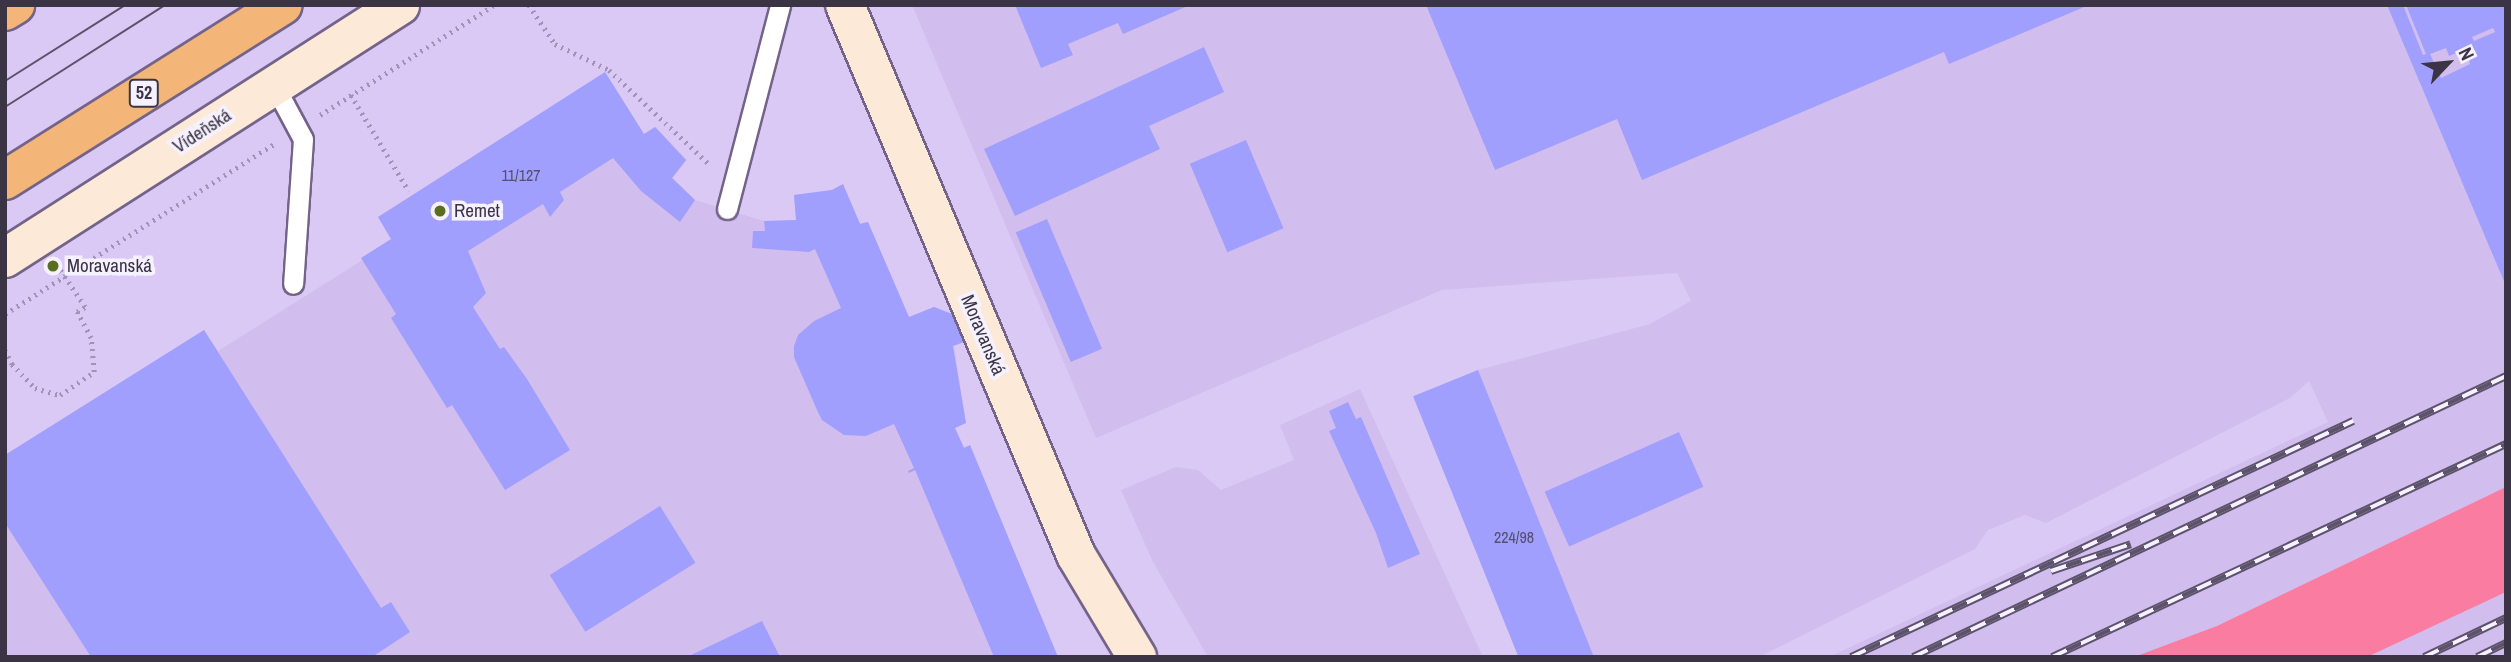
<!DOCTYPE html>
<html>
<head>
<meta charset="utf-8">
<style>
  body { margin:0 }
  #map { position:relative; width:2511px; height:662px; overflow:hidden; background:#dbc9f5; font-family:"Archivo Narrow",sans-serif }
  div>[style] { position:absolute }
  .built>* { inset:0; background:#d2bdef }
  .green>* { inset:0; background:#fb7ca1 }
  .building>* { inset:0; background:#a19ffd; transform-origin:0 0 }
  .path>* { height:4.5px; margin-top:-2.25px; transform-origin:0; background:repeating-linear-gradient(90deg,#a193b5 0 2px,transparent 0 7px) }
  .roads { filter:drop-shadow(2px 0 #736389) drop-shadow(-2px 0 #736389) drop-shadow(0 2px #736389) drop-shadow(0 -2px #736389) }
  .lane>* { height:19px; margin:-9.5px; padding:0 9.5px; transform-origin:9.5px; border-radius:9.5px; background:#fff }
  .secondary>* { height:38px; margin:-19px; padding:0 19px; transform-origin:19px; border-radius:19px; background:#fce9d7 }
  .highway>* { height:38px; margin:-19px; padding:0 19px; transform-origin:19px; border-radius:19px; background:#f4b579 }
  .tram>* { height:2px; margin:-1px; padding:0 1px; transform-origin:1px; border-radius:1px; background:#5c536a }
  .rail>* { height:8px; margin-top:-4px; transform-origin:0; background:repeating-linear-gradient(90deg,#f6f1fe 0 16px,#5c536a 0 32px); box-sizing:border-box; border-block:2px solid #5c536a }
  .dots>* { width:19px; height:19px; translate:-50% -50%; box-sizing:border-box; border:4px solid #f6f1fe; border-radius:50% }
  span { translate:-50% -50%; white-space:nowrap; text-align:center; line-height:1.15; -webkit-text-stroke:7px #f6f1fe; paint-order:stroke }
  .number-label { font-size:16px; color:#544f73 }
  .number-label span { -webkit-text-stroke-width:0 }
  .shield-label span { padding:2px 5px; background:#f6f1fe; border:2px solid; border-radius:5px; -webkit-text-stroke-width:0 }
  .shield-label { font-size:18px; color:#3b3445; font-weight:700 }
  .street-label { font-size:19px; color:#3b3445 }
  .poi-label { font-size:19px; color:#3b3445 }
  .left { translate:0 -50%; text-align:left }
  .frame { position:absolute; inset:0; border:7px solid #3b3445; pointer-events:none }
  .north { position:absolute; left:2413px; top:28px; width:70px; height:70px; -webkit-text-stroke:5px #f6f1fe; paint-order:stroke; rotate:64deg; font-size:19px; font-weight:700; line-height:28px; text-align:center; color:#3b3445 }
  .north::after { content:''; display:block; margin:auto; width:24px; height:32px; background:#3b3445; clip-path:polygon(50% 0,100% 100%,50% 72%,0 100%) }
</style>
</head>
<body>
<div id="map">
  <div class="built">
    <div style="clip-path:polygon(912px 5px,2506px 5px,2506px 657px,1829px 657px,2328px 422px,2309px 381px,2290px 398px,2046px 523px,2025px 515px,1988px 530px,1975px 549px,1759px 657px,1521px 657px,1413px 397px,1478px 370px,1650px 324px,1691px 301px,1677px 273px,1442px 290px,1096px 438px)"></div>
    <div style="clip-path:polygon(606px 73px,644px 134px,656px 127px,687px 160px,673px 178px,695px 200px,764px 221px,796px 220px,794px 195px,831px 190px,843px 184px,860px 223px,868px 222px,909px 317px,934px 307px,952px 314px,964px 342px,954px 346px,966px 423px,955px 428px,964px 447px,970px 445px,1058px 657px,5px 657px,5px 455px,204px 330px,218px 351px,431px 217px,417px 194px)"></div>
    <div style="clip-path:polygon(1360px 389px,1483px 657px,1208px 657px,1153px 562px,1121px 490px,1176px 467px,1198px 470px,1221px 490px,1294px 460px,1280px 425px)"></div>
  </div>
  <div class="green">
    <div style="clip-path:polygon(2506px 487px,2506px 592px,2367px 657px,2134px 657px,2217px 626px)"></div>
  </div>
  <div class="building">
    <div style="clip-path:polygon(1015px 5px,1190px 5px,1123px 34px,1118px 23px,1068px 44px,1073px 55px,1041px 68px)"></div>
    <div style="clip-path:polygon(1426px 5px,2089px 5px,1949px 64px,1944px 52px,1642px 180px,1617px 119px,1495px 170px)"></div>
    <div style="clip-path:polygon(evenodd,2387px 5px,2403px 5px,2423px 55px,2426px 54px,2406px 5px,2506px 5px,2506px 286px,2387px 5px,2493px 28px,2495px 32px,2474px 41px,2472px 37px,2493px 28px,2387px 5px,2446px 48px,2449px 56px,2466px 49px,2470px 64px,2441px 78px,2430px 54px,2446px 48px)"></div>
    <div style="clip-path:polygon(1204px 47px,1224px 92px,1149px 126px,1160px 149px,1015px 216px,984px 149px)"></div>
    <div style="clip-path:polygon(605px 72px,644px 134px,655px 127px,686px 160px,672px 178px,695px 200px,680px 222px,641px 191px,613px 158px,560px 192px,564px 200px,550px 217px,543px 204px,468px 251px,486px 293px,473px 307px,500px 349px,504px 347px,527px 379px,570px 450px,505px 490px,452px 405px,447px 408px,391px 318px,396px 314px,361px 258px,391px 239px,378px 217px)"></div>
    <div style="left:1246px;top:140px;width:96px;height:61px;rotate:67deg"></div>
    <div style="clip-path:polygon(843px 184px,860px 224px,868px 222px,909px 317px,934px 307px,952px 314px,955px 320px,964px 342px,953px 346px,966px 423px,955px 428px,964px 448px,970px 445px,1058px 657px,994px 657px,915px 470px,909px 473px,908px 471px,914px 468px,894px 424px,866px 436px,844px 435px,822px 420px,817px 410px,794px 357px,794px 346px,798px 335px,814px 321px,841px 308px,815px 249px,809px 252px,752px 248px,753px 231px,765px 231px,764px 221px,796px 220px,794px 195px,832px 190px)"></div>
    <div style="left:1047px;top:219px;width:141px;height:34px;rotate:67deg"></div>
    <div style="clip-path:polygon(204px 330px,381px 608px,391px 602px,410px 632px,372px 657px,91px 657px,5px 523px,5px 455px)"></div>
    <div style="left:1478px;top:370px;width:310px;height:70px;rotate:68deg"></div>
    <div style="clip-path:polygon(1348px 402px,1356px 419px,1361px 417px,1420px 554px,1388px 568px,1376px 533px,1329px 431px,1336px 428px,1329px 411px)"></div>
    <div style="left:1679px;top:432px;width:60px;height:147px;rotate:66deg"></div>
    <div style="left:660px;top:506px;width:67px;height:130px;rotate:58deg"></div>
    <div style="clip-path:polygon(762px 621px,780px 657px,687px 657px)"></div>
  </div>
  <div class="path">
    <div style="left:529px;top:5px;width:47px;rotate:56.3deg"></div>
    <div style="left:555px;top:44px;width:60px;rotate:25.7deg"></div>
    <div style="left:609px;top:70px;width:137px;rotate:43.2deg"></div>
    <div style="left:351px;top:95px;width:112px;rotate:58.9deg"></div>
    <div style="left:320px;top:115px;width:206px;rotate:-32.3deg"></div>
    <div style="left:5px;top:314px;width:318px;rotate:-32.3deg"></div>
    <div style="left:5px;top:350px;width:16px;rotate:63deg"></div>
    <div style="left:12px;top:364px;width:33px;rotate:46deg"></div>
    <div style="left:35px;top:388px;width:26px;rotate:16deg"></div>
    <div style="left:60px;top:395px;width:41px;rotate:-34.1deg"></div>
    <div style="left:94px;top:372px;width:34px;rotate:-95deg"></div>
    <div style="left:91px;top:338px;width:30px;rotate:-118deg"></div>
    <div style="left:77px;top:312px;width:9px;rotate:-32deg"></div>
    <div style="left:85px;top:307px;width:48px;rotate:-124deg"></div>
  </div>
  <div class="roads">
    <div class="lane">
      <div style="left:274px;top:85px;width:61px;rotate:61.8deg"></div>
      <div style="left:303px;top:139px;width:145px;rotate:93.9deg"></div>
      <div style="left:727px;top:209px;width:211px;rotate:-75.4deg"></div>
    </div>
    <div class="secondary">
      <div style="left:845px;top:5px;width:597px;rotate:67.22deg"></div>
      <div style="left:1076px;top:555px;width:119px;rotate:59.1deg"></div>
      <div style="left:5px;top:258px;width:469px;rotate:-32.6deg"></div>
    </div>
    <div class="highway">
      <div style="left:5px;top:11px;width:12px;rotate:-31deg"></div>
      <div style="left:5px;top:180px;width:328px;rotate:-32.2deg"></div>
    </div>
  </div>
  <div class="tram">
    <div style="left:5px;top:81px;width:142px;rotate:-32.3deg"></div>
    <div style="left:5px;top:107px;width:190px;rotate:-32.5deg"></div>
  </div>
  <div class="rail">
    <div style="left:2051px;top:571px;width:84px;rotate:-18.6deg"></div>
    <div style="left:1851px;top:657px;width:555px;rotate:-25.18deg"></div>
    <div style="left:1913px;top:657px;width:656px;rotate:-25.35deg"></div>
    <div style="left:2052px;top:657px;width:501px;rotate:-25.13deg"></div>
    <div style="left:2424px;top:657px;width:91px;rotate:-25.4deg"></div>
    <div style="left:2477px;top:657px;width:32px;rotate:-26deg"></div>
  </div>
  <div class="dots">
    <div style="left:440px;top:211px;background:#596f1f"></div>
    <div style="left:53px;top:266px;background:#596f1f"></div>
  </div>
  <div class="number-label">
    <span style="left:521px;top:175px">11/127</span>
    <span style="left:1514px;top:537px">224/98</span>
  </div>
  <div class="shield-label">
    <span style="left:144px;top:93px">52</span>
  </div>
  <div class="street-label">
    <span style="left:202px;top:131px;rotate:-33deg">Vídeňská</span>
    <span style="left:983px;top:335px;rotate:67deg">Moravanská</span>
  </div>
  <div class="poi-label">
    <span class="left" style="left:454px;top:211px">Remet</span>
    <span class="left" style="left:67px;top:266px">Moravanská</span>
  </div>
  <div class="frame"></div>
  <div class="north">N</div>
</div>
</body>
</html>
